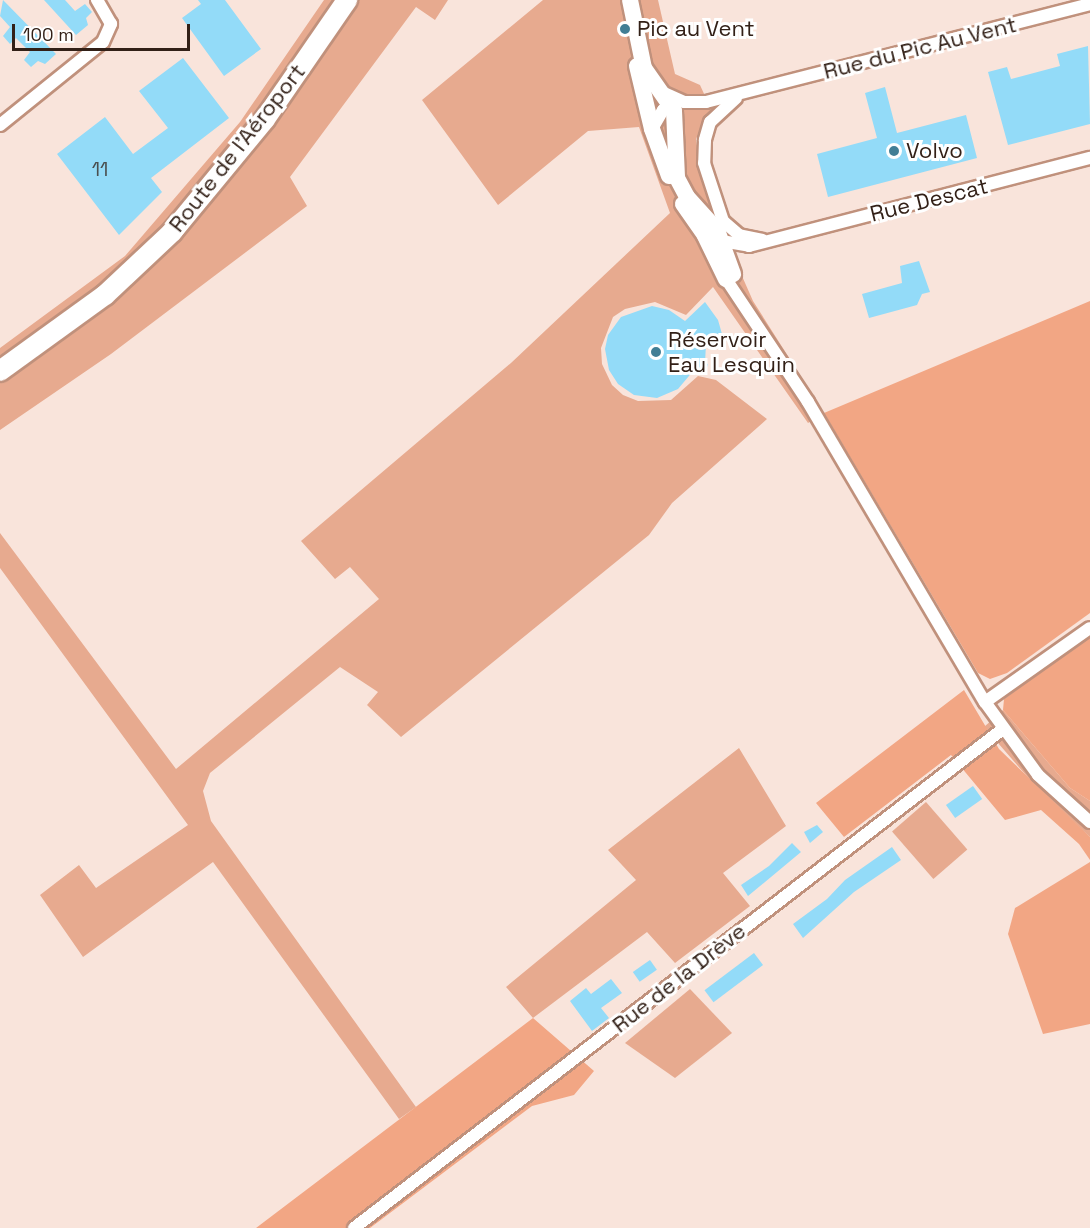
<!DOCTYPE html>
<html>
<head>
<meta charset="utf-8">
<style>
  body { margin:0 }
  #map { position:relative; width:1090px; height:1228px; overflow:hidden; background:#f9e4db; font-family:"Space Grotesk",sans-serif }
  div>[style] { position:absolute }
  .green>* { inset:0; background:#e7aa8f; transform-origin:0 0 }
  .forest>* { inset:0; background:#f2a684 }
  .building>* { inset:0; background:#93dbf8; transform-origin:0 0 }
  .roads { filter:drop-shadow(2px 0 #c0917c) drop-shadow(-2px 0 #c0917c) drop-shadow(0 2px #c0917c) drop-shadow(0 -2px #c0917c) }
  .minor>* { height:12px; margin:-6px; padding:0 6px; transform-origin:6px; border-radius:6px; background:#fff }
  .tertiary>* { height:16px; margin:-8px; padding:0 8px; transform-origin:8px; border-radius:8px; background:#fff }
  .primary>* { height:20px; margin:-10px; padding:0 10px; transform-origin:10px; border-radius:10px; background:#fff }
  .dots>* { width:16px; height:16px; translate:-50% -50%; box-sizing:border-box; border:3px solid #fff; border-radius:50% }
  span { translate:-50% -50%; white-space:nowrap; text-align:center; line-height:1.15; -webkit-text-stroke:6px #fff; paint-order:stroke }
  .number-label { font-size:20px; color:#4a4f4f }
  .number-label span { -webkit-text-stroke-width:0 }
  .poi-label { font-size:22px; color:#322017 }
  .left { translate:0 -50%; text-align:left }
  .street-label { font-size:22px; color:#322017 }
  .scale { position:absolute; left:12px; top:24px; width:178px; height:27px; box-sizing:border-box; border:3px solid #322017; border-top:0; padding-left:8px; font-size:18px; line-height:21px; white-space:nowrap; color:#322017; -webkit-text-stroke:4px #fff; paint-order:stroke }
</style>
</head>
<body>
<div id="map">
  <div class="green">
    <div style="clip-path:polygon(324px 0,448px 0,435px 20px,416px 7px,290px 177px,307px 206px,111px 354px,0 430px,0 348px,125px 256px,240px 122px)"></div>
    <div style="clip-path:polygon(543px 0,658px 0,675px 74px,700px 85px,711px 109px,696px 139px,701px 173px,712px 208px,753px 301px,824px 413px,808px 423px,713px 287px,686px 315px,655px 302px,625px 309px,613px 317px,601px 348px,602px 364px,612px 385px,623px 395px,638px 401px,671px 400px,698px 376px,716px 380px,767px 419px,672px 503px,649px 535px,401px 737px,367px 705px,378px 692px,340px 667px,210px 773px,203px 791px,211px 821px,416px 1107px,399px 1119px,213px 862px,83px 957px,40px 895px,79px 865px,96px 888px,188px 825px,0 568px,0 533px,176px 769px,379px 599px,350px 567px,335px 579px,301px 541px,511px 363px,670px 213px,639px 127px,588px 131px,498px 205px,422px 100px)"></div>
    <div style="clip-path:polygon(1003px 710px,1070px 788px,1090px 801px,1090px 837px,1039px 790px,984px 727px)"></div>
    <div style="clip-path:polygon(739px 748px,786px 826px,723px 873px,750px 906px,675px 963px,647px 932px,533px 1018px,506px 987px,636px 880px,608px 850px)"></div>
    <div style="left:926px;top:802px;width:63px;height:45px;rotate:49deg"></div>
    <div style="clip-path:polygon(690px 989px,732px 1033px,675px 1078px,625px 1043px)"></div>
  </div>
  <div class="forest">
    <div style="clip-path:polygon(1090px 301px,1090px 613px,1007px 673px,990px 679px,978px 673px,824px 413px)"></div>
    <div style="clip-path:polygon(1090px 635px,1090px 801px,1070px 788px,1003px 710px,1004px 699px)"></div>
    <div style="clip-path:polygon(964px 690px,999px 749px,1090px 837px,1090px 860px,1079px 844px,1041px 810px,1005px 820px,951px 755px,844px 837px,816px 803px)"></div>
    <div style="clip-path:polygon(1090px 862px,1090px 1024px,1043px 1034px,1008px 934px,1015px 908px)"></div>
    <div style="clip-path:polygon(533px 1018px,594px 1071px,574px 1095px,532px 1106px,370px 1228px,256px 1228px)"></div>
  </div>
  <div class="building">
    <div style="clip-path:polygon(3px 0,56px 54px,45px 64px,38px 61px,31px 67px,24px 60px,30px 52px,16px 38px,10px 44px,3px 36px,10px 27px,0 16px)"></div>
    <div style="clip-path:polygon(44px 0,65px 0,75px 11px,85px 4px,92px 12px,86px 18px,88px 25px,76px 35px)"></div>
    <div style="clip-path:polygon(198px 0,225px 0,261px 49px,224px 76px,182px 18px,201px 4px)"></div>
    <div style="clip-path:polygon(1088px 46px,1090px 124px,1008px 145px,988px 72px,1007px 67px,1011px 79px,1060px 66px,1057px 54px)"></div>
    <div style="clip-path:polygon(183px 58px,229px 118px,151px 178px,162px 192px,119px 235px,57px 154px,105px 117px,133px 154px,168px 128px,139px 91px)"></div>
    <div style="clip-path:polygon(885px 87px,897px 133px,966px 115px,977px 158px,828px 197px,817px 154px,877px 138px,865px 93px)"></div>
    <div style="clip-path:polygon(919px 261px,930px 292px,922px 294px,917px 305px,869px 318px,862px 294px,902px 283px,900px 266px)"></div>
    <div style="clip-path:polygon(705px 302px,718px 320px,724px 341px,706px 344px,705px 363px,708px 364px,705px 374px,694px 370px,678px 389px,657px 398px,634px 395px,618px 384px,609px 370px,605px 349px,608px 335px,621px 317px,652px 306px,669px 310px,685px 321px)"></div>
    <div style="left:973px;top:786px;width:16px;height:33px;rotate:55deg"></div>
    <div style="clip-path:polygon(817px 825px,823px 832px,810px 843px,804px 832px)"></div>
    <div style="clip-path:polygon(792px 843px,801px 852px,748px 896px,741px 885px,769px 866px)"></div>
    <div style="clip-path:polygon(892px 847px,901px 860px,854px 892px,803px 938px,793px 924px,827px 899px,845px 880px)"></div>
    <div style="left:754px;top:953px;width:15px;height:62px;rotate:53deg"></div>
    <div style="left:650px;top:960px;width:12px;height:21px;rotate:55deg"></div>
    <div style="clip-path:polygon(611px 979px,622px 993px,601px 1008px,609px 1018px,592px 1031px,570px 1001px,586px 988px,591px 994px)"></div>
  </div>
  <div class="roads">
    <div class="minor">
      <div style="left:664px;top:93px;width:22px;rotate:24deg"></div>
      <div style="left:684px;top:102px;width:22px"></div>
      <div style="left:706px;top:102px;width:396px;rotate:-14.3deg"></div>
      <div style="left:736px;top:98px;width:35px;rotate:137deg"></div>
      <div style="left:710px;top:122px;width:19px;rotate:106deg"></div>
      <div style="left:705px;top:140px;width:23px;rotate:92deg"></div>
      <div style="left:704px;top:163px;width:61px;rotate:71.9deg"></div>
      <div style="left:723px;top:221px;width:21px;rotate:41deg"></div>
      <div style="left:739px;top:235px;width:24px;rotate:12deg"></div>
      <div style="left:0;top:125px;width:132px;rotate:-38.9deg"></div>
      <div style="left:103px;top:42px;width:20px;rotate:-66deg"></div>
      <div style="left:111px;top:24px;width:28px;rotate:-120deg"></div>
      <div style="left:652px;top:129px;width:22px;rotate:-60deg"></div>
      <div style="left:663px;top:110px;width:16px;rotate:-30deg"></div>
      <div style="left:716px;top:240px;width:34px;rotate:10deg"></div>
      <div style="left:749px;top:246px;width:352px;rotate:-14.5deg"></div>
      <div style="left:726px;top:279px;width:148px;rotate:56.3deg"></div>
      <div style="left:808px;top:402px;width:348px;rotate:59.5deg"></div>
      <div style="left:985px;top:702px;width:90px;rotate:54deg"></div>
      <div style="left:1038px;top:775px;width:70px;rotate:42.1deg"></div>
      <div style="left:985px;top:702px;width:128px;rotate:-35.2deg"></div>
      <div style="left:354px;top:1228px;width:819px;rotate:-37.56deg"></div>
    </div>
    <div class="tertiary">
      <div style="left:630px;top:0;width:69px;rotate:78.4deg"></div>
      <div style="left:644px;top:68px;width:52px;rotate:55.1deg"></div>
      <div style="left:674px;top:111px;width:67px;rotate:87.4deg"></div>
      <div style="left:677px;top:178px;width:21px;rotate:62deg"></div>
      <div style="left:687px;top:197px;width:45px;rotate:47.7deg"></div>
      <div style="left:717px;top:230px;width:47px;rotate:70deg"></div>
      <div style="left:637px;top:66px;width:65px;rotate:76.6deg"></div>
      <div style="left:652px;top:129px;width:50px;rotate:70.1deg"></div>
      <div style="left:683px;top:204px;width:39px;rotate:55deg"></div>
      <div style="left:705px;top:236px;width:48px;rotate:64deg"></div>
    </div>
    <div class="primary">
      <div style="left:0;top:371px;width:130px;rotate:-35.9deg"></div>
      <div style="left:105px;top:295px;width:92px;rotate:-43.2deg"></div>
      <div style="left:172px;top:232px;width:146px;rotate:-50.5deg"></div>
      <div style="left:265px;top:119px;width:145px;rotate:-55.4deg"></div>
    </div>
  </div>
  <div class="dots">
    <div style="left:625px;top:29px;background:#417e95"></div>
    <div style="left:894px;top:151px;background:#417e95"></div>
    <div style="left:656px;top:352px;background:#417e95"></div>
  </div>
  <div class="number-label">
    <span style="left:100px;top:169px">11</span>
  </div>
  <div class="poi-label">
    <span class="left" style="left:637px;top:29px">Pic au Vent</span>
    <span class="left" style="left:906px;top:151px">Volvo</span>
    <span class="left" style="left:668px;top:352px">Réservoir<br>Eau Lesquin</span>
  </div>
  <div class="street-label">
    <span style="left:920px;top:48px;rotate:-14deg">Rue du Pic Au Vent</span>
    <span style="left:237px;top:148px;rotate:-52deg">Route de l'Aéroport</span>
    <span style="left:929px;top:200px;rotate:-14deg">Rue Descat</span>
    <span style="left:679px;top:978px;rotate:-38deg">Rue de la Drève</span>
  </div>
  <div class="scale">100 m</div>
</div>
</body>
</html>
